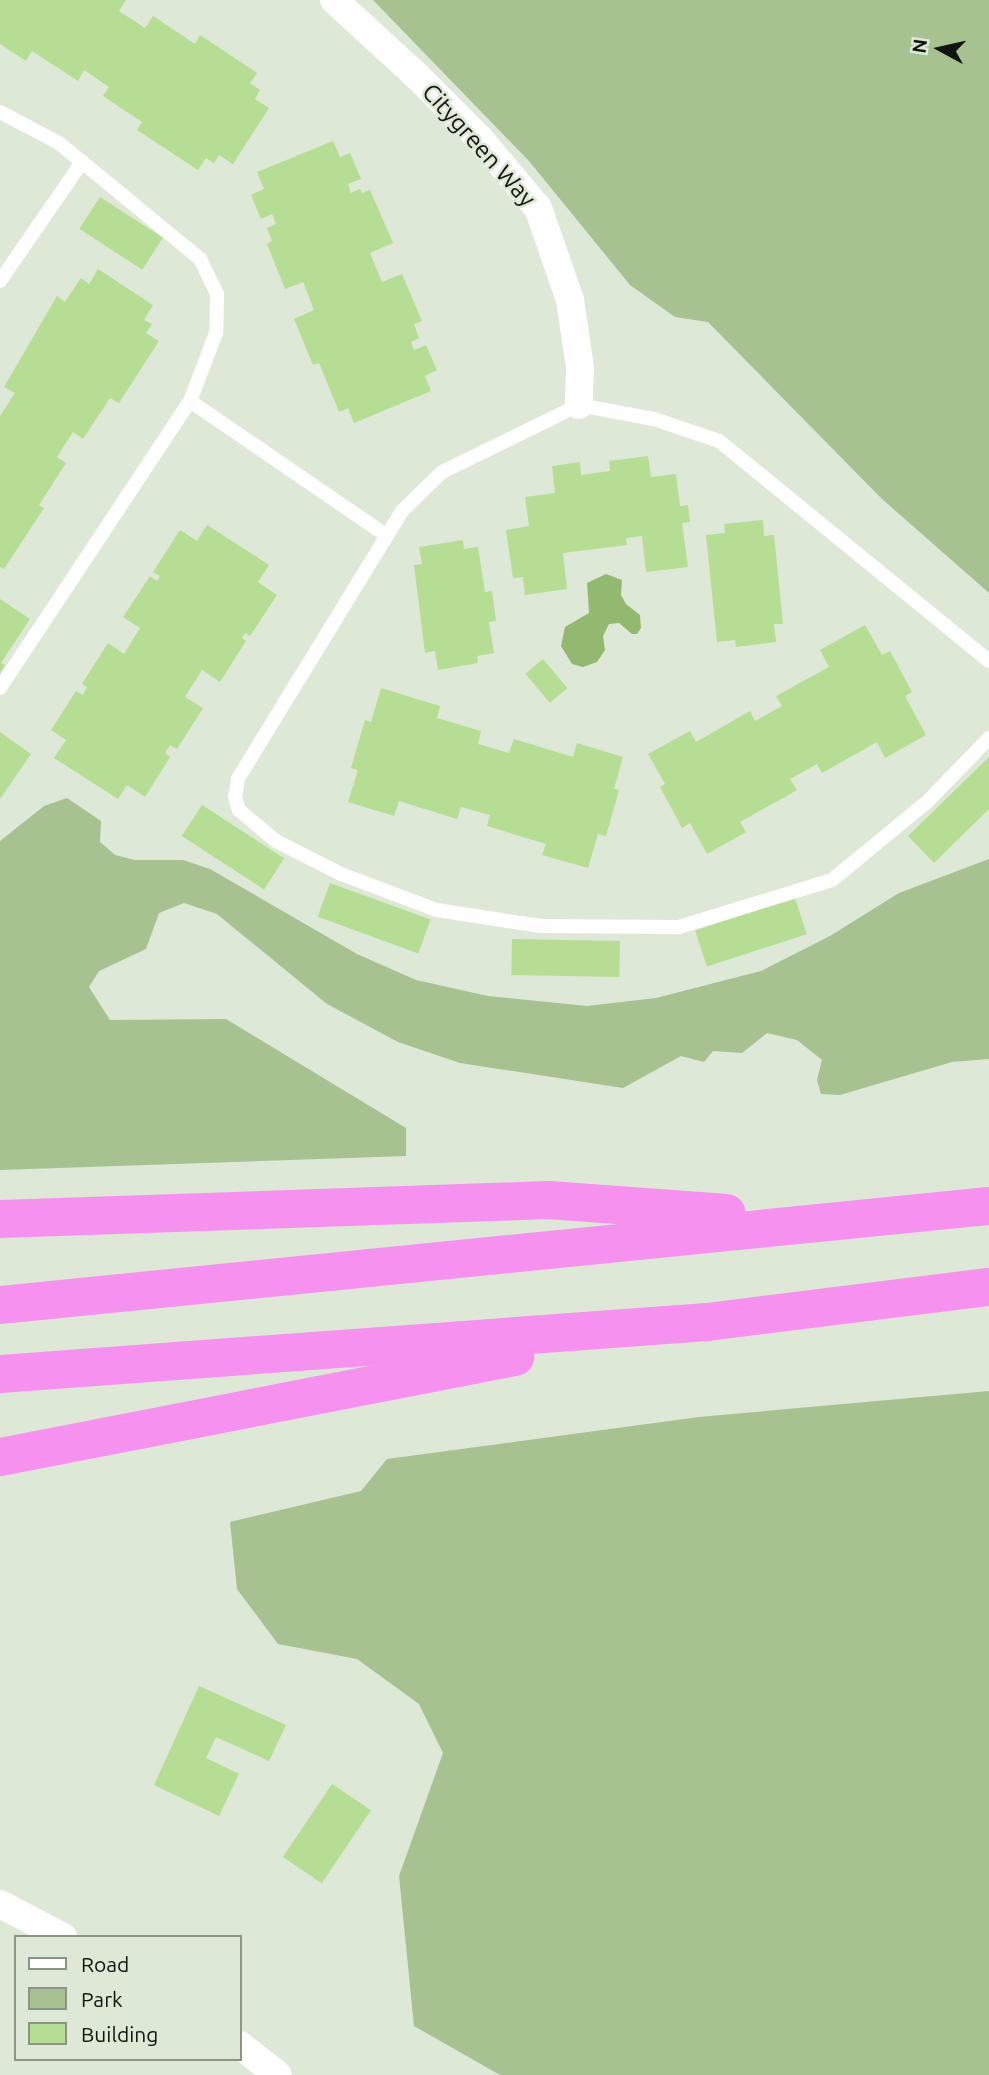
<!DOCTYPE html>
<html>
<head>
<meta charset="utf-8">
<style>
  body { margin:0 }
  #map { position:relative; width:989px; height:2075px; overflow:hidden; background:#dee8d6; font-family:Ubuntu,sans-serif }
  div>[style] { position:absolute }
  .green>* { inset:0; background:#a7c191 }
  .water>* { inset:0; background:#93b971 }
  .building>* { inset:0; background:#b6dd94; transform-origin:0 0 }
  .lane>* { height:14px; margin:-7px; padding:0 7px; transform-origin:7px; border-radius:7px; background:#fff }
  .street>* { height:28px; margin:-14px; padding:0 14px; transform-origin:14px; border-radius:14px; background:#fff }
  .highway>* { height:38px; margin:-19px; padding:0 19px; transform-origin:19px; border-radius:19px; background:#f791ef }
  span { translate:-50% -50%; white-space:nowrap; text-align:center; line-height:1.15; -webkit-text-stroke:5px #dee8d6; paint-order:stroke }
  .street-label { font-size:24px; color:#12150f }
  .legend { position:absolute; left:14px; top:1935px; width:228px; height:126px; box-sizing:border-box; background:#dee8d6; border:2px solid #8c9486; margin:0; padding:9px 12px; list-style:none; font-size:21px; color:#12150f }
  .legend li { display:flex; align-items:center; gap:14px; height:35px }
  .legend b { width:35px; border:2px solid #8c9486 }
  .north { position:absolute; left:905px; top:14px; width:70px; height:70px; -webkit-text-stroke:5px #dee8d6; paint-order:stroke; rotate:278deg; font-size:19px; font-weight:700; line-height:28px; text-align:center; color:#12150f }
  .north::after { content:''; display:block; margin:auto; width:24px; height:32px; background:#12150f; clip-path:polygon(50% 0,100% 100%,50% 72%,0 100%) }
</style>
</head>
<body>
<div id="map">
  <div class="green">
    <div style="clip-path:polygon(373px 0,989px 0,989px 593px,881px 498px,708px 322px,675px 317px,630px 285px,529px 161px)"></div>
    <div style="clip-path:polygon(67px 798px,101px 821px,100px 842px,115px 855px,135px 860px,183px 860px,210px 869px,357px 954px,416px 980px,488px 996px,587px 1006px,656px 998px,761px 971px,830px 936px,899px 893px,989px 859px,989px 1059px,952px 1062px,840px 1095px,821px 1094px,817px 1080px,822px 1060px,797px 1040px,767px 1033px,742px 1053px,713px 1051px,704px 1062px,681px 1056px,623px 1088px,460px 1063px,398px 1042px,327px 1004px,217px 914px,184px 903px,159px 913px,146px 949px,99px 971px,89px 987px,110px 1020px,226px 1019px,406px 1128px,406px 1156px,0 1170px,0 841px,44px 806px)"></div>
    <div style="clip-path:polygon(989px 1391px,989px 2075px,500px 2075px,414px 2026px,399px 1876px,443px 1753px,419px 1704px,357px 1659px,278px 1644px,237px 1589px,230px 1522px,361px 1491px,387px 1459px,699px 1417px)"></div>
  </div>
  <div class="water">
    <div style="clip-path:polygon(606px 574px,622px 580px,621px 595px,626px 604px,640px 615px,641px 628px,637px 634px,632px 634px,619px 623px,609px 624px,603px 636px,605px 650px,597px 662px,583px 667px,572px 664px,561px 646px,565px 627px,589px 613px,587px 583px)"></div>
  </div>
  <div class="building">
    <div style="clip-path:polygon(0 0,126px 0,119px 11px,145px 28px,153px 16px,195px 44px,200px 35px,257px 73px,250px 83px,260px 90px,255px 99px,269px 108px,233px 164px,219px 155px,214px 163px,206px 158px,198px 170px,137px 130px,142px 122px,103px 96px,109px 87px,84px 70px,78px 81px,32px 51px,26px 61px,0 44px)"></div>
    <div style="clip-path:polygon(333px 141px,340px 157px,350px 153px,361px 179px,348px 184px,351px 193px,360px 189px,362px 193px,370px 190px,393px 243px,370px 253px,382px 282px,402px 274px,422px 321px,414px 324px,419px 338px,411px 342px,414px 350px,426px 345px,437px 370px,425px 376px,431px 391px,354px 423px,348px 408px,339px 412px,319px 363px,313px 365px,294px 319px,314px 310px,303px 282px,285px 289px,267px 244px,272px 241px,267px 228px,276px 224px,272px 214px,261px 219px,251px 195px,264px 189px,257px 172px)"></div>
    <div style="left:100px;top:197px;width:75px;height:38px;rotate:33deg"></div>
    <div style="clip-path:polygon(98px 269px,153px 305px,144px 320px,152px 324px,146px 333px,159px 341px,119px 403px,110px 398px,83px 439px,73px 432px,57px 457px,66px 463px,39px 505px,44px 508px,4px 569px,0 567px,0 416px,15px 393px,4px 387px,57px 296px,65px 302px,81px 278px,89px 284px)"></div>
    <div style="clip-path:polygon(648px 456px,651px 477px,676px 474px,680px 506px,688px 505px,690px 522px,682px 523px,688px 567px,646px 572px,642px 536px,626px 538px,627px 545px,563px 553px,567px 589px,525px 595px,523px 577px,513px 578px,506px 530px,529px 526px,525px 497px,555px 493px,552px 466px,580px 462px,581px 475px,610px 471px,609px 461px)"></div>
    <div style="clip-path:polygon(763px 520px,764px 536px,774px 535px,783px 624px,774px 624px,776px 642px,736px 647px,735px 640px,717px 642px,706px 535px,725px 533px,724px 524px)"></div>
    <div style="clip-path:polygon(207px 525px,269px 565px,258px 582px,277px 595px,250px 636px,245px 633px,242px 638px,246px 641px,220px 682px,202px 670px,185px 697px,203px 708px,177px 749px,170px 745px,165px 753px,170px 757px,145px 797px,127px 785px,118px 799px,54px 758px,66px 740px,51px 730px,76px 691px,83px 695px,87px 687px,82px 684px,108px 643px,124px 654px,140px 628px,123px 617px,150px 576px,157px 581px,160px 576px,153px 572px,180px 530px,197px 541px)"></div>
    <div style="clip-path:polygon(463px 540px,464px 549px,478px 547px,485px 592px,492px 591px,496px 621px,489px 622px,494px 653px,477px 656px,478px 663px,438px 670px,435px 651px,425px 653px,414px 565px,422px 564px,419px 547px)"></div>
    <div style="clip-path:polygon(0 599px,30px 619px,1px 663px,5px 665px,0 673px)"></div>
    <div style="clip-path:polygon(865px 625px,882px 655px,890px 651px,912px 692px,905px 696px,926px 735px,885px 758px,877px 742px,822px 773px,817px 764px,790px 779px,797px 790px,740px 822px,746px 832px,707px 854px,690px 823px,682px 828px,660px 787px,665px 784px,648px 754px,690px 731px,696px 742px,750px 711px,755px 721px,782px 706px,776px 696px,829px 667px,820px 650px)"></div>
    <div style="left:543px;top:659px;width:38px;height:23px;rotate:50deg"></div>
    <div style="clip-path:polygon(381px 688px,440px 706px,437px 718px,481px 731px,478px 744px,509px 753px,514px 739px,573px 757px,577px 743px,623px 757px,614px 789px,619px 790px,606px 836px,598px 834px,588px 868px,542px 855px,546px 844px,487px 826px,490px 815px,461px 807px,457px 819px,399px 801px,394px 816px,348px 802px,358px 770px,351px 768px,365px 720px,371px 722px)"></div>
    <div style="clip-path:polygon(0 732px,31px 754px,0 799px)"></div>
    <div style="clip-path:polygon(989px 757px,989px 809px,934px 863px,908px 836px)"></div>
    <div style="left:202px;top:805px;width:98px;height:37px;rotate:33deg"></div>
    <div style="left:330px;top:883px;width:107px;height:36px;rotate:20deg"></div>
    <div style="left:795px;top:898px;width:38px;height:105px;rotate:72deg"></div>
    <div style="left:512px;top:939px;width:108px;height:36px;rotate:1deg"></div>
    <div style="clip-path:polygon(199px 1686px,286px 1725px,269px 1761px,216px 1737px,206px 1758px,239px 1774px,219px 1816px,154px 1785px)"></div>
    <div style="left:332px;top:1784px;width:47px;height:88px;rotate:34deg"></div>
  </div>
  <div class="lane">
    <div style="left:0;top:112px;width:67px;rotate:27.7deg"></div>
    <div style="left:59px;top:143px;width:183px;rotate:39.4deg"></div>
    <div style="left:200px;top:259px;width:39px;rotate:64deg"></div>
    <div style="left:217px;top:294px;width:39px;rotate:91deg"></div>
    <div style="left:216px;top:333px;width:73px;rotate:110.9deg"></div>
    <div style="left:0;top:281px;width:145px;rotate:-55.4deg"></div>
    <div style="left:989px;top:661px;width:348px;rotate:-140.8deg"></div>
    <div style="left:719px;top:441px;width:69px;rotate:-161.3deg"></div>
    <div style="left:654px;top:419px;width:76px;rotate:-169.4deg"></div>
    <div style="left:579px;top:405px;width:153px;rotate:153.9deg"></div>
    <div style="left:442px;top:472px;width:56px;rotate:135.7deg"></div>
    <div style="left:402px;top:511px;width:314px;rotate:121.5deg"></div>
    <div style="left:238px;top:779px;width:18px;rotate:99deg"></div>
    <div style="left:235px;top:797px;width:14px;rotate:73deg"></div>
    <div style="left:239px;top:810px;width:48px;rotate:40deg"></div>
    <div style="left:276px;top:841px;width:73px;rotate:26.9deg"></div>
    <div style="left:341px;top:874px;width:103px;rotate:20.6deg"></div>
    <div style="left:437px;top:910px;width:104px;rotate:8.8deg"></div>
    <div style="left:540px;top:926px;width:139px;rotate:0.4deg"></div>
    <div style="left:679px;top:927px;width:160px;rotate:-17.1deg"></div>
    <div style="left:832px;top:880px;width:123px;rotate:-39.4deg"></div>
    <div style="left:927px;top:802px;width:89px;rotate:-45.9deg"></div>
    <div style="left:0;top:688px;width:344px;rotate:-56.5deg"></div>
    <div style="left:190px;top:401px;width:237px;rotate:34.4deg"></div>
  </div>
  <div class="street">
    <div style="left:334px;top:0;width:113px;rotate:42.5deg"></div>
    <div style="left:417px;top:76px;width:89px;rotate:45deg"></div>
    <div style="left:480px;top:139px;width:90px;rotate:50deg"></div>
    <div style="left:538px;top:208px;width:97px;rotate:70.8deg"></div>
    <div style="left:570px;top:300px;width:69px;rotate:81.6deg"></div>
    <div style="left:580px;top:368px;width:37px;rotate:92deg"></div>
    <div style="left:0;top:1904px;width:71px;rotate:27.6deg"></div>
    <div style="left:240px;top:2045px;width:48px;rotate:38.3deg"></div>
  </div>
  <div class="highway">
    <div style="left:0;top:1219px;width:549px;rotate:-1.98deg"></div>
    <div style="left:549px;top:1200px;width:178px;rotate:4.2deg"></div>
    <div style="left:0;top:1305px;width:994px;rotate:-5.72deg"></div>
    <div style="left:0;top:1374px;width:709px;rotate:-4.21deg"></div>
    <div style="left:707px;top:1322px;width:284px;rotate:-7.1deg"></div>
    <div style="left:0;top:1457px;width:525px;rotate:-10.99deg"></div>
  </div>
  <div class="street-label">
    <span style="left:479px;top:145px;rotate:48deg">Citygreen Way</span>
  </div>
  <ul class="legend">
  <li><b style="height:9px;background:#fff"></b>Road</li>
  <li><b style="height:19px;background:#a7c191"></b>Park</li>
  <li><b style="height:19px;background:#b6dd94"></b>Building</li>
  </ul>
  <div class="north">N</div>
</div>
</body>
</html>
